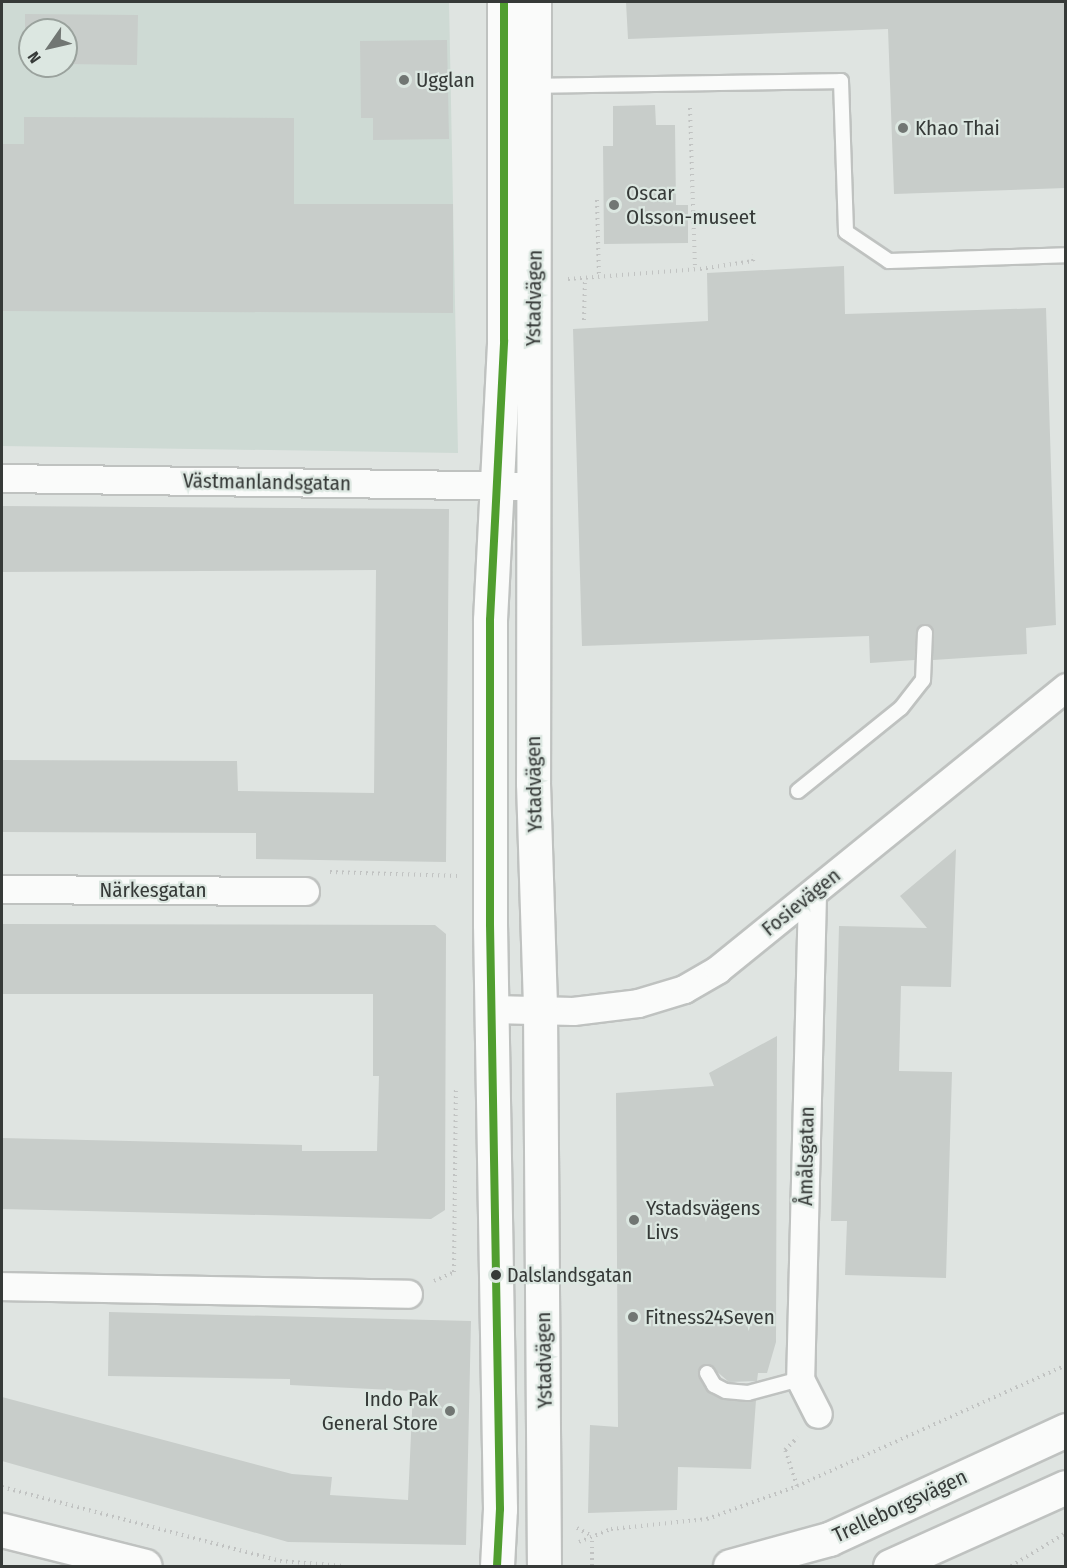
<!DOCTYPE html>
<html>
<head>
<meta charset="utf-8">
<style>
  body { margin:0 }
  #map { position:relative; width:1067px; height:1568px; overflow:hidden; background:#dfe4e1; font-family:"Fira Sans Condensed",sans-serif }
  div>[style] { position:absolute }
  .built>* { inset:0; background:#cedad4 }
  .building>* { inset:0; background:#c8cdca }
  .path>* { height:4px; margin-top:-2px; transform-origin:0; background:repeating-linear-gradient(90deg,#c1c3c2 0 1.5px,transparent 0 6px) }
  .roads { filter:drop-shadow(2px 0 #bfc2c0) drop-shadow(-2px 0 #bfc2c0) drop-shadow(0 2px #bfc2c0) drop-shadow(0 -2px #bfc2c0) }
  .service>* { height:14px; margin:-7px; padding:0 7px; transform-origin:7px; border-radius:7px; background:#fafbfa }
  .minor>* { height:27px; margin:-13.5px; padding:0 13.5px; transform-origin:13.5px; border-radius:13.5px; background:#fafbfa }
  .secondary>* { height:33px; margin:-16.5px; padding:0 16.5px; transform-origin:16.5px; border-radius:16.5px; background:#fafbfa }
  .bus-1>* { height:8px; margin:-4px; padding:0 4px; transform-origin:4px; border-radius:4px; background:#509e2f }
  .dots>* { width:16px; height:16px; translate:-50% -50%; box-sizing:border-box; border:3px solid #dce7e1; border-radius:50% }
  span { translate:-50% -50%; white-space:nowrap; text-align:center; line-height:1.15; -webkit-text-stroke:4.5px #dce7e1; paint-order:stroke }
  .bus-label { font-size:20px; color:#363a38 }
  .left { translate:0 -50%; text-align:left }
  .poi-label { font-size:21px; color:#363a38 }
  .right { translate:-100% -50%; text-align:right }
  .street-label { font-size:21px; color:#363a38 }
  .frame { position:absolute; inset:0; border:3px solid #363a38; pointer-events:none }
  .north { position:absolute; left:18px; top:18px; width:60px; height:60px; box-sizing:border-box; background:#dce7e1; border:2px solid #9aa29d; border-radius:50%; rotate:236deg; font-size:16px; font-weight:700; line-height:24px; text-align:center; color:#363a38 }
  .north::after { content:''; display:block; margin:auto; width:21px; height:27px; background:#717673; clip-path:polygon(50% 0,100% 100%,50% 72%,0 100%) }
</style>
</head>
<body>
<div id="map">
  <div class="built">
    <div style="clip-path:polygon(evenodd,2px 2px,449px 2px,458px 453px,2px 446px,2px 2px,30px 30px,66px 30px,66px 66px,30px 66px,30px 30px)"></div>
  </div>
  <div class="building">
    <div style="clip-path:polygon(626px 2px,1065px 2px,1065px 188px,894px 194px,888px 29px,628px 39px)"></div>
    <div style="clip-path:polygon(25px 14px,138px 15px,137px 65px,66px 64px,66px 30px,30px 30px,30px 64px,25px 64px)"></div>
    <div style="clip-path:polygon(447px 40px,449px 139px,373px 140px,373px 118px,361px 118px,360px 41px)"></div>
    <div style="clip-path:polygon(655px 105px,656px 125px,675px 125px,676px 205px,688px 205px,688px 243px,604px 244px,603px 146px,613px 146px,613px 106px)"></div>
    <div style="clip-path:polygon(24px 117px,294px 118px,294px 204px,453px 204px,453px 313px,2px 311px,2px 144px,24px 144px)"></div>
    <div style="clip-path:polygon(844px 266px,845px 314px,1046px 308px,1056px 625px,1026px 628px,1027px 654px,933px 660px,933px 629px,925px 624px,916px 632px,915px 660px,870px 663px,869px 636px,582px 646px,573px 329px,708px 321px,707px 273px)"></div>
    <div style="clip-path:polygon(2px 506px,449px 509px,446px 862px,256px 859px,256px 833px,2px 832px,2px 760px,237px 761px,238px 791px,374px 793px,376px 570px,2px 572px)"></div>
    <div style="clip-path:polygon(956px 849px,951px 987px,901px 986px,899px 1071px,952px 1072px,946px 1278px,845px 1275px,847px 1221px,831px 1221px,839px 926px,927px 928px,900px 896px)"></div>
    <div style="clip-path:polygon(2px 924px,435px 925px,446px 934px,445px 1210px,431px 1219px,2px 1209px,2px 1138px,302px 1145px,302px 1151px,377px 1151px,379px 1076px,373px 1076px,373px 994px,2px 994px)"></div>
    <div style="clip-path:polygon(777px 1036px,776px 1342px,767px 1373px,758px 1373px,757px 1381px,729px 1382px,708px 1364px,698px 1372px,707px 1390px,722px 1399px,756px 1400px,751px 1469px,678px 1467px,677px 1510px,588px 1513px,590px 1425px,618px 1427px,616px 1093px,714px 1086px,709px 1073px)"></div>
    <div style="clip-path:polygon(109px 1312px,471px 1321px,466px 1545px,288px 1542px,2px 1461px,2px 1397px,292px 1474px,332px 1477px,330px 1495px,408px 1500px,413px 1391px,290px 1385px,290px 1379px,108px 1376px)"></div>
  </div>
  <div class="path">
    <div style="left:690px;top:108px;width:161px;rotate:88.2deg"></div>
    <div style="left:597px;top:200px;width:77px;rotate:88.5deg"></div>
    <div style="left:568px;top:279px;width:132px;rotate:-4.3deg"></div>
    <div style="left:700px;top:269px;width:54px;rotate:-8.6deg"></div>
    <div style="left:753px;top:261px;width:6px;rotate:-81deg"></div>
    <div style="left:584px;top:320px;width:42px;rotate:-88.6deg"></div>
    <div style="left:330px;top:872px;width:127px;rotate:1.8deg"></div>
    <div style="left:434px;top:1281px;width:22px;rotate:-24deg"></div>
    <div style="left:454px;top:1272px;width:183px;rotate:-89.4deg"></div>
    <div style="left:797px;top:1486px;width:38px;rotate:-108deg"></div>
    <div style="left:785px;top:1450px;width:18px;rotate:-45deg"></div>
    <div style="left:2px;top:1487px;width:288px;rotate:14.9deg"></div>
    <div style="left:280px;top:1561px;width:64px;rotate:4.5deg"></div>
    <div style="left:577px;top:1528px;width:17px;rotate:28deg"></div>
    <div style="left:579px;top:1542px;width:35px;rotate:-22deg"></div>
    <div style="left:611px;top:1529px;width:97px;rotate:-5.9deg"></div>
    <div style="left:707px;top:1519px;width:96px;rotate:-20.1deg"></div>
    <div style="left:797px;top:1486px;width:295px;rotate:-24.2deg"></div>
    <div style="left:592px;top:1566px;width:30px;rotate:-90deg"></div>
    <div style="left:1011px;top:1566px;width:64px;rotate:-31deg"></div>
  </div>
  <div class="roads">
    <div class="service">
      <div style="left:533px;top:86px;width:308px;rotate:-0.9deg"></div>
      <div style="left:841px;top:81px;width:151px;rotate:88.1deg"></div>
      <div style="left:846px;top:232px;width:52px;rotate:34deg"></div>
      <div style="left:889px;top:261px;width:177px;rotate:-1.9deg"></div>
      <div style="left:798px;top:791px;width:132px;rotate:-38.9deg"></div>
      <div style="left:901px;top:708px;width:36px;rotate:-52deg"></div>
      <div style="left:923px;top:680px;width:47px;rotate:-87.6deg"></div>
      <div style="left:707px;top:1373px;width:14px;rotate:60deg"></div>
      <div style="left:714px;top:1385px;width:13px;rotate:27deg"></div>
      <div style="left:726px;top:1391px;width:22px;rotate:5deg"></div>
      <div style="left:748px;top:1393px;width:54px;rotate:-15.1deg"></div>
    </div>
    <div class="minor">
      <div style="left:2px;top:478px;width:530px;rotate:0.86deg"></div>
      <div style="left:2px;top:889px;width:303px;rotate:0.4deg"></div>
      <div style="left:812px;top:894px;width:485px;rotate:91.4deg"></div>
      <div style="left:800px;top:1379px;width:39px;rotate:63deg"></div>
      <div style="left:492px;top:1009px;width:81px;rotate:1.4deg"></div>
      <div style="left:573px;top:1011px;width:65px;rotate:-7deg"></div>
      <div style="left:638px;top:1003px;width:48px;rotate:-16.9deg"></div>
      <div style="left:684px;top:989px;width:39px;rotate:-30deg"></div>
      <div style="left:718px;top:969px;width:448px;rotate:-39deg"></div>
      <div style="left:2px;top:1286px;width:406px;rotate:1.1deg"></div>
    </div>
    <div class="secondary">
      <div style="left:534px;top:2px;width:781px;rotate:90.07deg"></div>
      <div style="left:533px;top:783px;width:226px;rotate:88.2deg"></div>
      <div style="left:540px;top:1009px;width:557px;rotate:89.59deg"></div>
      <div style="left:2px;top:1530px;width:147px;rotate:14.1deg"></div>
      <div style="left:497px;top:1566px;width:57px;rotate:-87deg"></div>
      <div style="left:500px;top:1509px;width:585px;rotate:-90.98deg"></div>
      <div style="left:490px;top:924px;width:304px;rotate:-90deg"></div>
      <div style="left:490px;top:620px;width:280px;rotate:-87.1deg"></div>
      <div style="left:504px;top:340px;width:338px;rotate:-90deg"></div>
      <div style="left:730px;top:1566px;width:103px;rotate:-15.3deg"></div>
      <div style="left:829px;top:1539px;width:261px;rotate:-24.7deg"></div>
      <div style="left:890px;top:1566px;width:193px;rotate:-24.2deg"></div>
    </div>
  </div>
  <div class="bus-1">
    <div style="left:497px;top:1566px;width:57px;rotate:-87deg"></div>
    <div style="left:500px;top:1509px;width:585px;rotate:-90.98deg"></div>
    <div style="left:490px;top:924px;width:304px;rotate:-90deg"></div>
    <div style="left:490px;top:620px;width:280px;rotate:-87.1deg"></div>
    <div style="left:504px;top:340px;width:338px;rotate:-90deg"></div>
  </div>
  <div class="dots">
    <div style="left:404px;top:80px;background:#717673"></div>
    <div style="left:903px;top:128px;background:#717673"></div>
    <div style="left:614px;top:205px;background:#717673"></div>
    <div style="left:634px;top:1220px;background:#717673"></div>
    <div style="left:496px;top:1275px;background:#363a38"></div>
    <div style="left:633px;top:1317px;background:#717673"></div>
    <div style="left:450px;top:1411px;background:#717673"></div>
  </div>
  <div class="bus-label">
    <span class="left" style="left:507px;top:1275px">Dalslandsgatan</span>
  </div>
  <div class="poi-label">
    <span class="left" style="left:416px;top:80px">Ugglan</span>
    <span class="left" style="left:915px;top:128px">Khao Thai</span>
    <span class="left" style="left:626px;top:205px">Oscar<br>Olsson-museet</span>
    <span class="left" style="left:646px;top:1220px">Ystadsvägens<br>Livs</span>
    <span class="left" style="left:645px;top:1317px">Fitness24Seven</span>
    <span class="right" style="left:438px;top:1411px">Indo Pak<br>General Store</span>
  </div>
  <div class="street-label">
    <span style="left:534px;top:298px;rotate:-89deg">Ystadvägen</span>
    <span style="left:267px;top:482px;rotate:1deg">Västmanlandsgatan</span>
    <span style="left:534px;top:784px;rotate:-91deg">Ystadvägen</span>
    <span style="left:153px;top:890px">Närkesgatan</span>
    <span style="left:801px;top:902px;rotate:-39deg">Fosievägen</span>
    <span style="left:806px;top:1156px;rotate:-89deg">Åmålsgatan</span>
    <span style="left:544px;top:1360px;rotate:-91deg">Ystadvägen</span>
    <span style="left:900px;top:1506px;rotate:-25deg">Trelleborgsvägen</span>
  </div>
  <div class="frame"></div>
  <div class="north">N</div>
</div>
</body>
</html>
